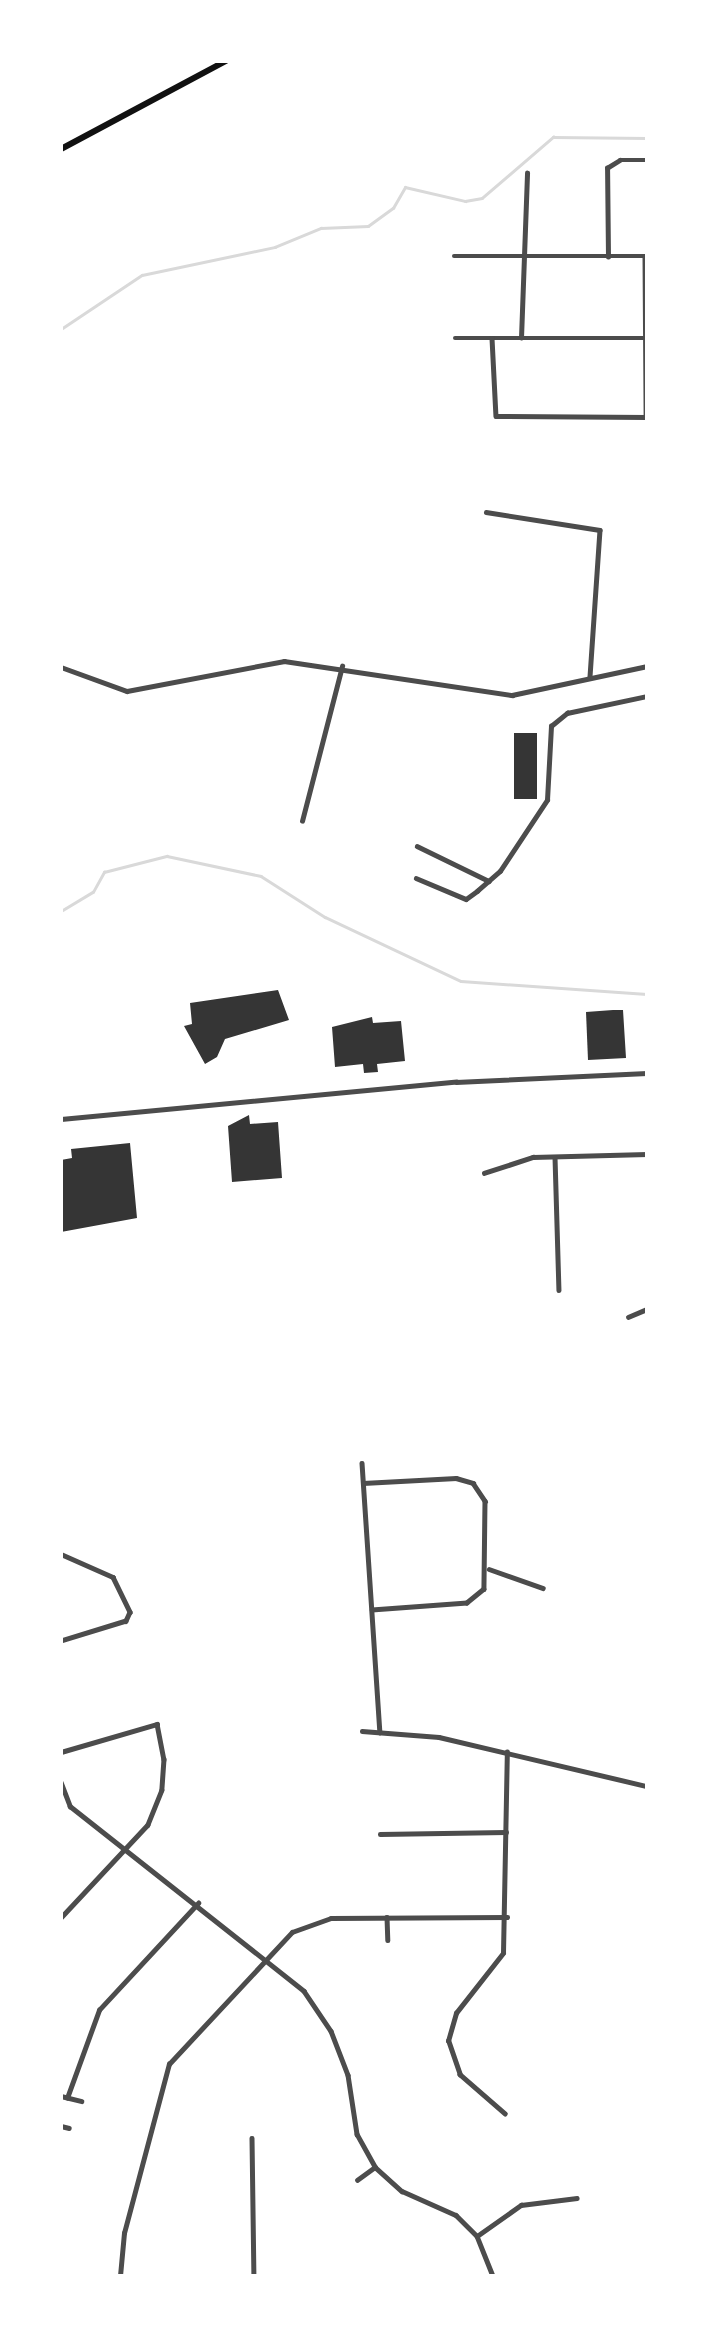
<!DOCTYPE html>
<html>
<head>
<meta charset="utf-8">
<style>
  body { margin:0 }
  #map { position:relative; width:708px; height:2337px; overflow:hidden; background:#fff; font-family:Manrope,sans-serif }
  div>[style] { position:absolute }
  .stream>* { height:2.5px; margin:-1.25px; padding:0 1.25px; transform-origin:1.25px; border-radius:1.25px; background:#d9d9d9 }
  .building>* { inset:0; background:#353535; transform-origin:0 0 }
  .minor>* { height:4.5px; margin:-2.25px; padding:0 2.25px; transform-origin:2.25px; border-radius:2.25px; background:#4c4c4c }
  .primary>* { height:6px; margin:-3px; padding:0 3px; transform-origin:3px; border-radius:3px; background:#111 }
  span { translate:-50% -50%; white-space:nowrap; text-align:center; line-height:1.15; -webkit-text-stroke:5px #fff; paint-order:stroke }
  .frame { position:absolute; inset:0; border:63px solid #fff; pointer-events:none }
</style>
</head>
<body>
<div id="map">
  <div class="stream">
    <div style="left:61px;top:329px;width:97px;rotate:-33.7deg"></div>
    <div style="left:142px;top:275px;width:136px;rotate:-11.9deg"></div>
    <div style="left:275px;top:247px;width:50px;rotate:-22.4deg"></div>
    <div style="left:321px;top:228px;width:47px;rotate:-2.4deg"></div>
    <div style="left:368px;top:226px;width:31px;rotate:-36deg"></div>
    <div style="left:393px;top:208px;width:24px;rotate:-60deg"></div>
    <div style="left:405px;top:187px;width:62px;rotate:13.1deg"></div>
    <div style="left:465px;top:201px;width:17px;rotate:-10deg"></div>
    <div style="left:482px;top:198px;width:94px;rotate:-40.7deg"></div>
    <div style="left:553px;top:137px;width:94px;rotate:0.6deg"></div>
    <div style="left:61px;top:911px;width:37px;rotate:-31deg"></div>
    <div style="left:93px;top:892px;width:23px;rotate:-61deg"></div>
    <div style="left:104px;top:872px;width:65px;rotate:-14.3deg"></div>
    <div style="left:167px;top:856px;width:96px;rotate:12deg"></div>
    <div style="left:261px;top:876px;width:76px;rotate:32.6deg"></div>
    <div style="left:325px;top:917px;width:150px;rotate:25.2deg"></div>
    <div style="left:461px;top:981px;width:186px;rotate:4deg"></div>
  </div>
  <div class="building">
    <div style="left:514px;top:733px;width:23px;height:66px"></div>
    <div style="clip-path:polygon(278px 990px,289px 1020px,225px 1039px,217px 1057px,205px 1064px,184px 1026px,192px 1024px,190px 1003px)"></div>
    <div style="clip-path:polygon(613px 1010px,623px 1010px,626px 1058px,588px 1060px,586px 1012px)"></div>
    <div style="clip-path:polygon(372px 1017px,373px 1023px,401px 1021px,405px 1061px,377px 1064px,378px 1072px,364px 1073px,363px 1064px,335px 1067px,332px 1027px)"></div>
    <div style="clip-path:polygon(249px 1115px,250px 1124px,278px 1122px,282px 1178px,232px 1182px,228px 1126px)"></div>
    <div style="clip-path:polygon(130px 1143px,137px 1218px,61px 1232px,61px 1160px,72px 1158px,71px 1149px)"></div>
  </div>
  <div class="minor">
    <div style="left:454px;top:256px;width:193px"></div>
    <div style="left:645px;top:256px;width:161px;rotate:89.6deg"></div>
    <div style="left:608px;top:257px;width:89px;rotate:-90.6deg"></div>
    <div style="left:607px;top:168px;width:15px;rotate:-32deg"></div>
    <div style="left:620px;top:160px;width:27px"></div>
    <div style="left:455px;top:338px;width:191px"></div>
    <div style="left:492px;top:338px;width:78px;rotate:87.1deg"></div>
    <div style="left:496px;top:416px;width:151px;rotate:0.4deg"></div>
    <div style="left:521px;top:338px;width:165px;rotate:-87.9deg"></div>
    <div style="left:486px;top:512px;width:115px;rotate:9deg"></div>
    <div style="left:600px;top:530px;width:147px;rotate:93.9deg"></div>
    <div style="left:61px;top:667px;width:70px;rotate:20deg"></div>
    <div style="left:127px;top:691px;width:160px;rotate:-10.8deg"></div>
    <div style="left:284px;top:661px;width:231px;rotate:8.5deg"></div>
    <div style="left:512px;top:695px;width:138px;rotate:-12.1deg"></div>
    <div style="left:302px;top:821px;width:160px;rotate:-75.5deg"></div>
    <div style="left:417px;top:846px;width:80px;rotate:25.9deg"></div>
    <div style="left:416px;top:878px;width:54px;rotate:22.8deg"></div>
    <div style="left:466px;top:899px;width:14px;rotate:-36deg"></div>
    <div style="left:477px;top:891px;width:30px;rotate:-41deg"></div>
    <div style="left:500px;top:871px;width:85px;rotate:-56.5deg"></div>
    <div style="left:547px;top:800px;width:74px;rotate:-86.9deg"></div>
    <div style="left:551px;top:726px;width:21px;rotate:-39deg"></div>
    <div style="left:567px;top:713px;width:82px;rotate:-12deg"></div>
    <div style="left:61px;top:1119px;width:397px;rotate:-5.4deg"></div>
    <div style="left:456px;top:1082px;width:191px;rotate:-2.7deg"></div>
    <div style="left:555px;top:1157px;width:133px;rotate:88.3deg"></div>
    <div style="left:484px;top:1173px;width:52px;rotate:-18.1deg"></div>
    <div style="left:533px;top:1157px;width:114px;rotate:-1.5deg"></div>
    <div style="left:628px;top:1317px;width:21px;rotate:-23deg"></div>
    <div style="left:362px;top:1463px;width:270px;rotate:86.2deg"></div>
    <div style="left:363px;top:1483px;width:93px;rotate:-3.1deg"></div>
    <div style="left:456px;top:1478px;width:18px;rotate:16deg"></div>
    <div style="left:473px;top:1483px;width:22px;rotate:56deg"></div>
    <div style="left:485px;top:1501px;width:88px;rotate:90.7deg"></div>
    <div style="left:484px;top:1589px;width:22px;rotate:141deg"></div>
    <div style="left:467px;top:1603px;width:95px;rotate:175.8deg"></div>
    <div style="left:61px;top:1554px;width:57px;rotate:23.9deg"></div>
    <div style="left:113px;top:1577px;width:39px;rotate:64deg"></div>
    <div style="left:130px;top:1612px;width:10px;rotate:114deg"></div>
    <div style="left:126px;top:1621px;width:68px;rotate:162.9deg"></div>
    <div style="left:489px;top:1569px;width:57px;rotate:19.4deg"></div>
    <div style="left:362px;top:1731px;width:77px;rotate:4.5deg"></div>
    <div style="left:439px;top:1737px;width:214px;rotate:13.3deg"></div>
    <div style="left:61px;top:1752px;width:100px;rotate:-16.3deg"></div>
    <div style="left:157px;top:1724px;width:36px;rotate:79deg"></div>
    <div style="left:164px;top:1759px;width:31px;rotate:94deg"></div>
    <div style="left:162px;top:1790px;width:38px;rotate:112deg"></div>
    <div style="left:148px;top:1825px;width:127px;rotate:133.1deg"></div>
    <div style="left:61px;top:1782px;width:26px;rotate:69deg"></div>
    <div style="left:70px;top:1806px;width:298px;rotate:38.3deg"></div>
    <div style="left:304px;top:1991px;width:48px;rotate:56deg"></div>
    <div style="left:331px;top:2031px;width:47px;rotate:68.9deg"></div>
    <div style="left:348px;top:2075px;width:60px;rotate:81.3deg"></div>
    <div style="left:357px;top:2134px;width:38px;rotate:61deg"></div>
    <div style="left:375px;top:2167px;width:36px;rotate:42deg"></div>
    <div style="left:402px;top:2191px;width:59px;rotate:24deg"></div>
    <div style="left:456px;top:2215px;width:30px;rotate:45deg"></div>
    <div style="left:477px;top:2236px;width:43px;rotate:68.2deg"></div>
    <div style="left:380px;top:1834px;width:126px;rotate:-0.9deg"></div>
    <div style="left:387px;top:1917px;width:23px;rotate:88deg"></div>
    <div style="left:61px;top:2096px;width:21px;rotate:14deg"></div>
    <div style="left:67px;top:2098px;width:94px;rotate:-70deg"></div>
    <div style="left:99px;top:2010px;width:146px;rotate:-47.2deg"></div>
    <div style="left:505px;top:2114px;width:60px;rotate:-139.1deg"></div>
    <div style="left:460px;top:2075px;width:36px;rotate:-109deg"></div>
    <div style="left:448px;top:2041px;width:29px;rotate:-74deg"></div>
    <div style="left:456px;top:2013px;width:76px;rotate:-51.9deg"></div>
    <div style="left:503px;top:1953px;width:201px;rotate:-88.9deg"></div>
    <div style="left:61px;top:2126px;width:8px;rotate:14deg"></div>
    <div style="left:252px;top:2138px;width:138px;rotate:89.2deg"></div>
    <div style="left:357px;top:2180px;width:22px;rotate:-36deg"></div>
    <div style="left:477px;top:2236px;width:54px;rotate:-35.2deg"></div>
    <div style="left:521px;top:2205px;width:56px;rotate:-7.1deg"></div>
    <div style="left:120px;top:2276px;width:43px;rotate:-84.7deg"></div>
    <div style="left:124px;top:2233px;width:175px;rotate:-75.1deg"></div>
    <div style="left:169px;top:2064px;width:180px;rotate:-47deg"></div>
    <div style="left:292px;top:1932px;width:41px;rotate:-19.7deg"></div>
    <div style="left:331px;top:1918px;width:176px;rotate:-0.3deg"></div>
  </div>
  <div class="primary">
    <div style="left:61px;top:149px;width:187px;rotate:-28.1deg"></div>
  </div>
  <div class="frame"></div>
</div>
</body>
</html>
